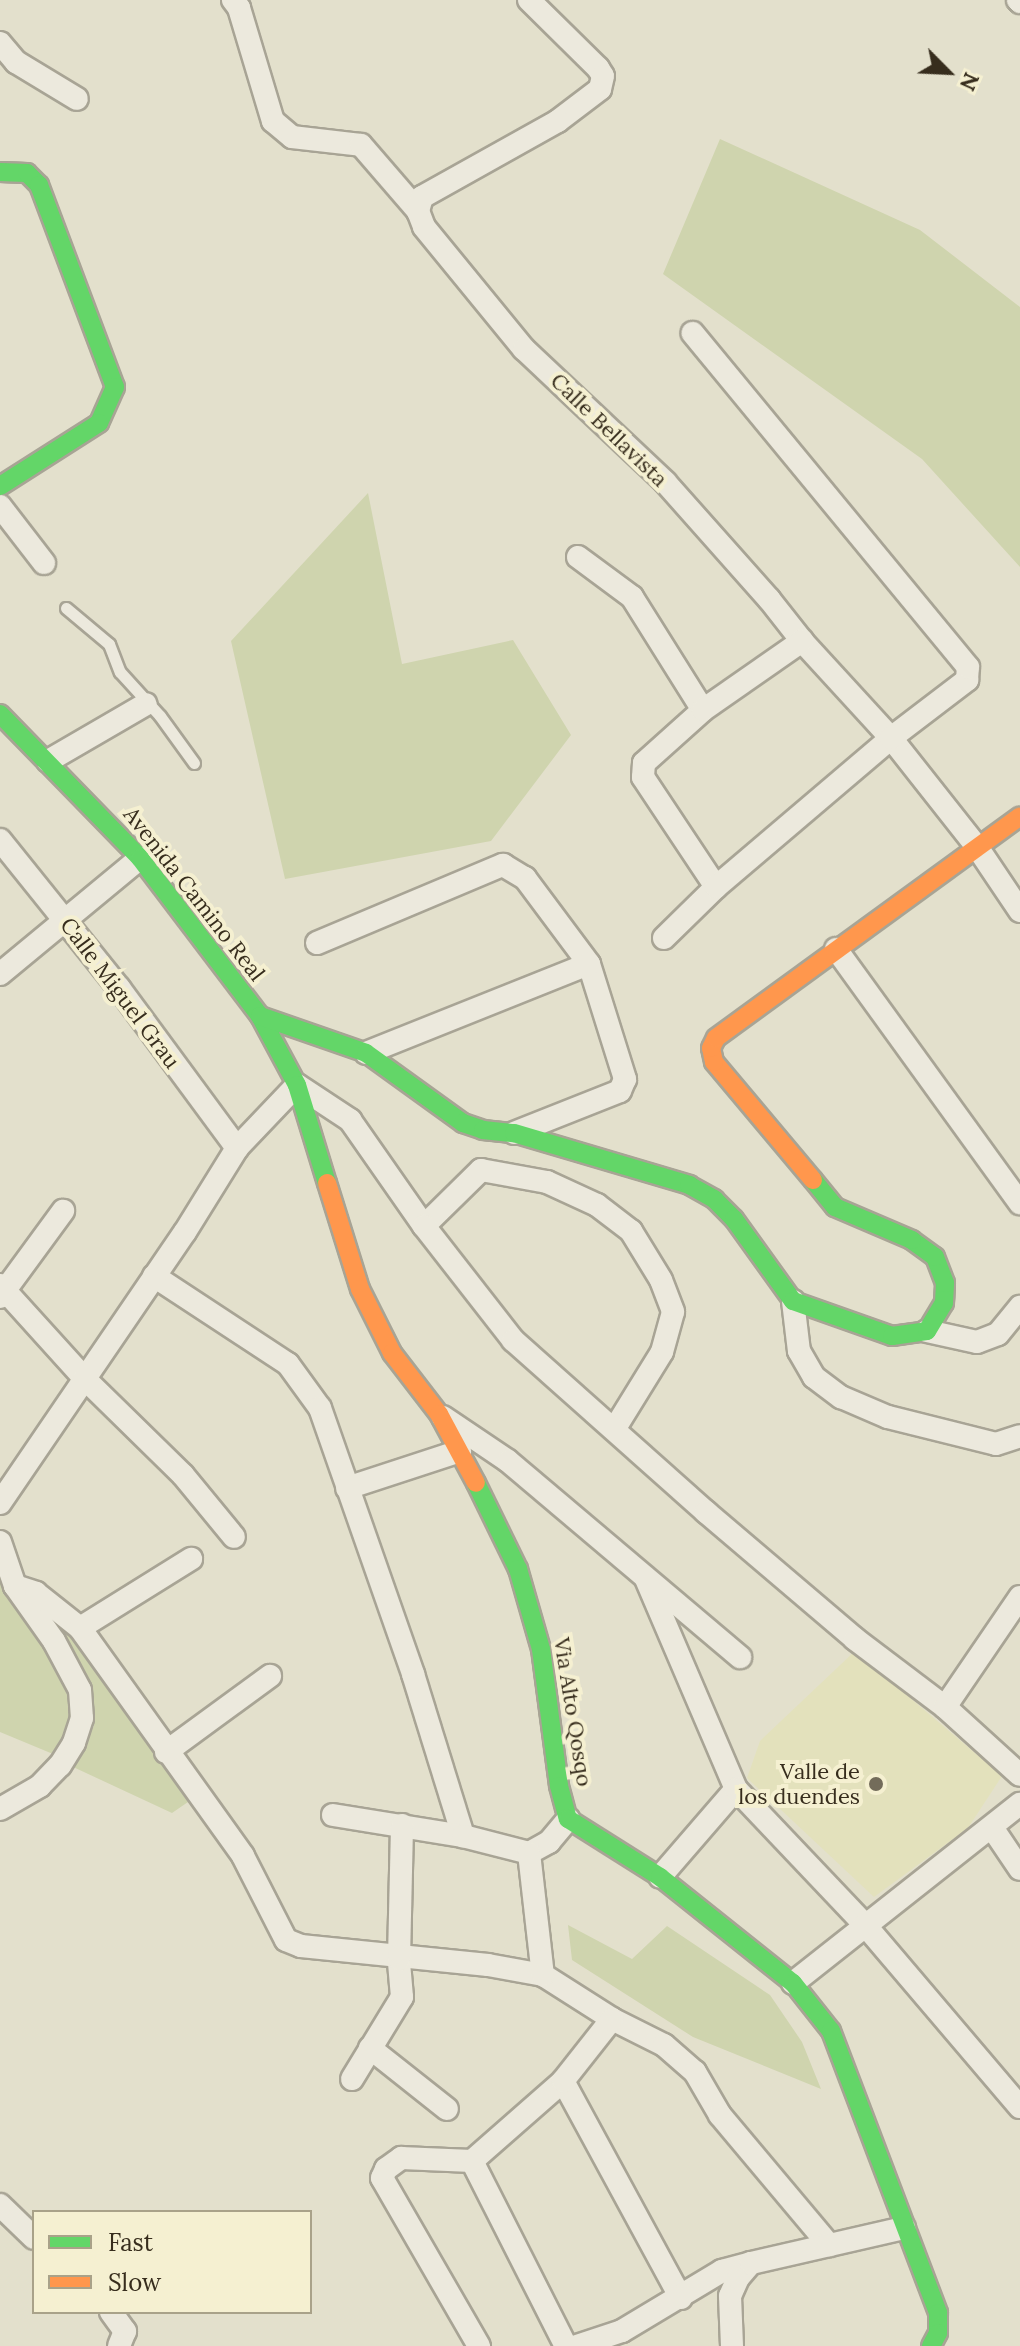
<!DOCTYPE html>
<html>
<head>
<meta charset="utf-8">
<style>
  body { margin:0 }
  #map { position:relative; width:1020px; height:2346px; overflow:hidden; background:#e3e0cc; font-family:Lora,serif }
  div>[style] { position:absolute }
  .farmland>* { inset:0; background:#e3e1bc }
  .green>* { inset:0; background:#cfd4ae }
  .roads { filter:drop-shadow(2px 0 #a8a495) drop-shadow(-2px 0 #a8a495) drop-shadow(0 2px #a8a495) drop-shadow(0 -2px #a8a495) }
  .lane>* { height:11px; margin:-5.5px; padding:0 5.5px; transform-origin:5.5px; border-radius:5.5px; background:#ece9dd }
  .street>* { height:22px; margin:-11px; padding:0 11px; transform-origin:11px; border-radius:11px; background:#ece9dd }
  .fast>* { height:18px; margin:-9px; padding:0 9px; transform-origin:9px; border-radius:9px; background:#63d668 }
  .slow>* { height:18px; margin:-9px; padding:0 9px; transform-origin:9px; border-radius:9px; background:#ff974d }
  .dots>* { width:22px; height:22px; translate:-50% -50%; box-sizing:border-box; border:4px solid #f5f0d1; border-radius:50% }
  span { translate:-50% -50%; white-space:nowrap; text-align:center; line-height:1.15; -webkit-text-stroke:8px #f5f0d1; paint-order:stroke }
  .street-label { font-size:22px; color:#372d1d }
  .poi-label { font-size:22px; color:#372d1d }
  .right { translate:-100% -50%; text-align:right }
  .legend { position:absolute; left:32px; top:2210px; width:280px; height:104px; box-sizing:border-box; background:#f5f0d1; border:2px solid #a9a289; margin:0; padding:10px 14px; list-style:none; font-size:24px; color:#372d1d }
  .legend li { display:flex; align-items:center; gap:16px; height:40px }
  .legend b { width:40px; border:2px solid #a9a289 }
  .north { position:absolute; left:908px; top:32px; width:80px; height:80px; -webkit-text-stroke:6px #f5f0d1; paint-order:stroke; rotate:114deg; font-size:22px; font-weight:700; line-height:32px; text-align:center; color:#372d1d }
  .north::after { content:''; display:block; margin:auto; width:28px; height:36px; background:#372d1d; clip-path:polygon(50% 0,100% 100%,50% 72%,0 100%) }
</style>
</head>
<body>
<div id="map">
  <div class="farmland">
    <div style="clip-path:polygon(855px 1651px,1002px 1776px,968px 1828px,874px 1897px,747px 1778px,760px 1741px)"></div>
  </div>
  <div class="green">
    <div style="clip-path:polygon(720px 139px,920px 230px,1020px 307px,1020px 567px,922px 459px,663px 274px)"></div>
    <div style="clip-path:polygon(368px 493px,402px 664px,513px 640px,571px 735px,491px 841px,285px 879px,231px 641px)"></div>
    <div style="clip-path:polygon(0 1576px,32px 1618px,73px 1700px,68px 1728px,53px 1754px,0 1732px)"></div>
    <div style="clip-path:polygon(50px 1606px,70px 1625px,188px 1802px,172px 1813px,71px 1766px,94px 1726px,83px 1681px)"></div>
    <div style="clip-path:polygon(568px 1925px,632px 1959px,667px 1926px,770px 1995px,802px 2042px,821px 2089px,693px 2037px,572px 1960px)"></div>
  </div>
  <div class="roads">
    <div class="lane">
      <div style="left:66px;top:608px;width:56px;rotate:39.9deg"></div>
      <div style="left:109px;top:644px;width:30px;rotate:69deg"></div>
      <div style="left:120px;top:672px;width:59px;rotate:47.7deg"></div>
      <div style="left:160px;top:716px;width:58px;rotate:54.1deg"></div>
    </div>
    <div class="street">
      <div style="left:233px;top:0;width:10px;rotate:53deg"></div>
      <div style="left:239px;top:8px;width:118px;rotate:73.3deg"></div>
      <div style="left:273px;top:121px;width:25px;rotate:40deg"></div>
      <div style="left:292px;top:137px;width:69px;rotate:6.6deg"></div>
      <div style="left:361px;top:145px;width:87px;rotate:49.2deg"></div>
      <div style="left:529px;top:0;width:97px;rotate:44.6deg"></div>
      <div style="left:598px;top:68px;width:9px;rotate:58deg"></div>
      <div style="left:603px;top:76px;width:13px;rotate:103deg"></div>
      <div style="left:600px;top:89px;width:53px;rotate:142.7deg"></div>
      <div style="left:558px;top:121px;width:156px;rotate:150.8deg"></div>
      <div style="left:422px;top:197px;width:15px;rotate:106deg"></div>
      <div style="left:418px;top:211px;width:17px;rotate:69deg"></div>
      <div style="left:424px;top:227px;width:158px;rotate:50.7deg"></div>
      <div style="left:524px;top:349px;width:194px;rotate:43.3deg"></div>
      <div style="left:665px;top:482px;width:157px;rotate:48.4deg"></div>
      <div style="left:769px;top:599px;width:53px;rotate:51.8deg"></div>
      <div style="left:802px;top:641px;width:132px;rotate:47.5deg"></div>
      <div style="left:891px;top:738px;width:139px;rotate:51.7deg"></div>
      <div style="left:977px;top:847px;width:77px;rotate:56.1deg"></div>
      <div style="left:1018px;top:0;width:3px;rotate:45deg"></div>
      <div style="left:0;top:43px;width:25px;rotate:50deg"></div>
      <div style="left:16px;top:62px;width:71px;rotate:31.2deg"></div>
      <div style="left:0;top:506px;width:72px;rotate:52.3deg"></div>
      <div style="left:578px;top:557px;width:67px;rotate:36.5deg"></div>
      <div style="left:632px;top:597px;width:133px;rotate:57.9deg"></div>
      <div style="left:48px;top:761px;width:113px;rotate:-30.2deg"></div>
      <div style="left:0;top:840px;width:190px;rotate:51.2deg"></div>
      <div style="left:119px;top:988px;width:199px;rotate:53.6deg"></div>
      <div style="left:716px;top:887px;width:132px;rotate:-123.6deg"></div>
      <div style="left:643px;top:777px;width:14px;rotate:-86deg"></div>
      <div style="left:644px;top:763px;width:79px;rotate:-41.9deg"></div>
      <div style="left:703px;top:710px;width:121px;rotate:-34.9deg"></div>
      <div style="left:664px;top:938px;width:73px;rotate:-44.4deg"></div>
      <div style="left:716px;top:887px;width:230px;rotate:-40.4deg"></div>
      <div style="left:891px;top:738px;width:96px;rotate:-37.3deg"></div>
      <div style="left:967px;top:680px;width:13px;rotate:-86deg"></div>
      <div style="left:968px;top:667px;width:433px;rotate:-129.5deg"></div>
      <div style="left:317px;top:943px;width:202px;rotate:-22.8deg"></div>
      <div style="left:503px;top:865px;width:26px;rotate:31deg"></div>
      <div style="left:525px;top:878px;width:107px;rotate:53.3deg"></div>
      <div style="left:589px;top:964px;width:121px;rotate:72.6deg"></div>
      <div style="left:625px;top:1079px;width:13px;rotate:113deg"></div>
      <div style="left:620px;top:1091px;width:114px;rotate:158.4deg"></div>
      <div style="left:836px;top:949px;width:314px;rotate:54.1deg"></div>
      <div style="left:0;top:974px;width:182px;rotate:-39.6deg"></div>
      <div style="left:366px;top:1053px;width:240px;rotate:-21.8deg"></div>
      <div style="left:424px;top:1226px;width:80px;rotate:-44.5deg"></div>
      <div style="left:481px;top:1170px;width:67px;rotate:10.3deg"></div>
      <div style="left:547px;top:1182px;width:55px;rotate:24.7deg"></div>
      <div style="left:597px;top:1205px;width:43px;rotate:37.4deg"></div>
      <div style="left:631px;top:1231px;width:57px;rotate:58.5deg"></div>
      <div style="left:661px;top:1280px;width:34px;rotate:69deg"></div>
      <div style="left:673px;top:1312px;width:41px;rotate:105.4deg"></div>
      <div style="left:662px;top:1352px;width:89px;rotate:121.7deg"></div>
      <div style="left:154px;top:1276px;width:160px;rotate:33.3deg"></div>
      <div style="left:288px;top:1364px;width:54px;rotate:54deg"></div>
      <div style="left:320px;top:1408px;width:282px;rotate:70.7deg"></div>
      <div style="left:413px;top:1674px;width:170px;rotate:72.8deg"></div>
      <div style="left:0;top:1285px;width:127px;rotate:47.9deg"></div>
      <div style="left:85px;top:1379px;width:137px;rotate:44.4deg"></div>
      <div style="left:183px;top:1475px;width:80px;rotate:50.6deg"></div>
      <div style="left:0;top:1297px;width:107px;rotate:-53.8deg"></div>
      <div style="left:793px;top:1301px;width:50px;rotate:83.2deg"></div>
      <div style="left:799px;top:1351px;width:30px;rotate:60deg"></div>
      <div style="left:814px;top:1377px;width:34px;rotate:37deg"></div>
      <div style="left:841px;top:1397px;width:51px;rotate:23.1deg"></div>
      <div style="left:888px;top:1417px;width:111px;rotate:14deg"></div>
      <div style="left:996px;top:1444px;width:25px;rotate:-18deg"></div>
      <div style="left:927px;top:1331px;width:51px;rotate:12.4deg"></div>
      <div style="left:977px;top:1342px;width:22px;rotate:-21deg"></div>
      <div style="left:998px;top:1334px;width:35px;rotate:-51deg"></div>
      <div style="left:443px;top:1417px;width:78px;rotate:34.1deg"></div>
      <div style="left:508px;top:1461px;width:304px;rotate:40.2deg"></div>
      <div style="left:347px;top:1488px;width:119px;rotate:-18.1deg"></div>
      <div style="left:0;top:1503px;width:328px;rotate:-55.7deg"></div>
      <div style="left:185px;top:1232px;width:99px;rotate:-58.2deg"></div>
      <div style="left:237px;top:1148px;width:87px;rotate:-46.4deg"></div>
      <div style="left:297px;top:1085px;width:64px;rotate:33.4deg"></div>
      <div style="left:350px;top:1120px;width:129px;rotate:55.1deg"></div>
      <div style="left:424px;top:1226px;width:145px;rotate:52deg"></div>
      <div style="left:513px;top:1340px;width:259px;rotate:41.7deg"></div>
      <div style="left:706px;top:1512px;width:196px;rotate:40.4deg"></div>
      <div style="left:855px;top:1639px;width:113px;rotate:37.1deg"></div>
      <div style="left:945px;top:1707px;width:101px;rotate:42.2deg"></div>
      <div style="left:0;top:1542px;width:46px;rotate:71.2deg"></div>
      <div style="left:15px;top:1586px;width:67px;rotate:54.7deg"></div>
      <div style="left:54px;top:1641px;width:55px;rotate:62deg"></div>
      <div style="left:80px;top:1690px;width:28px;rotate:86deg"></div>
      <div style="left:82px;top:1718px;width:26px;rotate:108deg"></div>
      <div style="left:74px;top:1743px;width:26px;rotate:122deg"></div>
      <div style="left:60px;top:1765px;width:29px;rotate:134deg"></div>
      <div style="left:40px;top:1786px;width:46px;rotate:150.1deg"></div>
      <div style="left:646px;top:1579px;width:228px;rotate:66.8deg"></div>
      <div style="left:736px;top:1789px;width:116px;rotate:130.8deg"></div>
      <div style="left:15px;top:1586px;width:22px;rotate:18deg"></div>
      <div style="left:36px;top:1593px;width:56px;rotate:38.5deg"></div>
      <div style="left:80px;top:1628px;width:280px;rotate:54.4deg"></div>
      <div style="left:243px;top:1856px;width:94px;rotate:62.9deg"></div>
      <div style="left:286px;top:1940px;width:16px;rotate:22deg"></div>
      <div style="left:301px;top:1946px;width:188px;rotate:5.8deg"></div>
      <div style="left:488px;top:1965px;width:56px;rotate:10.3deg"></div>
      <div style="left:543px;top:1975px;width:82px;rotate:32.5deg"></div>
      <div style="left:612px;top:2019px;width:58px;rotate:26.6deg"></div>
      <div style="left:664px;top:2045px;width:41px;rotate:41.1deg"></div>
      <div style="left:695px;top:2072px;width:50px;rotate:59.8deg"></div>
      <div style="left:720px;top:2115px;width:170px;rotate:50deg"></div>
      <div style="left:80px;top:1628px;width:131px;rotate:-31.9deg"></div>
      <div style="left:945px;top:1707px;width:133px;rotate:-55.7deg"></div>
      <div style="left:166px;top:1752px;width:129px;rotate:-36.2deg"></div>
      <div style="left:736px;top:1789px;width:187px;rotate:46.5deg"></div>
      <div style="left:865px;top:1925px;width:239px;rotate:49.6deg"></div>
      <div style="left:333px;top:1815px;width:132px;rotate:9.2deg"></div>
      <div style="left:463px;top:1836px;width:68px;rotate:14.4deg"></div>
      <div style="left:529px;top:1853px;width:23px;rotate:-29deg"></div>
      <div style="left:549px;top:1842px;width:30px;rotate:-50deg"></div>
      <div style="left:993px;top:1829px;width:48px;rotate:56deg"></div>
      <div style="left:529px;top:1853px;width:123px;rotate:83.5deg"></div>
      <div style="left:793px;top:1983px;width:289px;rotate:-38.3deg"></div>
      <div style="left:370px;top:2048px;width:98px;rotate:38.4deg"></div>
      <div style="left:352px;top:2079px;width:96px;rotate:-58.6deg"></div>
      <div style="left:402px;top:1997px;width:38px;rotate:-95deg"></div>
      <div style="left:399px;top:1959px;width:134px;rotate:-88.7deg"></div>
      <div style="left:563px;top:2081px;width:247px;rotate:61.5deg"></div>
      <div style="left:472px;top:2161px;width:208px;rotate:63.1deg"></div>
      <div style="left:0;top:2205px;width:47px;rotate:44.1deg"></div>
      <div style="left:111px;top:2312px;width:24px;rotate:54deg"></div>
      <div style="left:125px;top:2331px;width:16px;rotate:112deg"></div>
      <div style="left:479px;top:2346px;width:194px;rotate:-120deg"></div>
      <div style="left:382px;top:2178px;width:10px;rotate:-66deg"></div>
      <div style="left:386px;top:2169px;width:19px;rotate:-36deg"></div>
      <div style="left:401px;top:2158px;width:71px;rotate:2.4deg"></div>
      <div style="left:472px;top:2161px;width:121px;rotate:-41.3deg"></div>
      <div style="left:563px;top:2081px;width:79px;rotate:-51.7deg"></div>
      <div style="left:577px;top:2346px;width:47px;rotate:-18.4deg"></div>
      <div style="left:622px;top:2331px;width:117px;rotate:-31deg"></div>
      <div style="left:722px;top:2271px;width:30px;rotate:-15deg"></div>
      <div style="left:732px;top:2346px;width:50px;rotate:-92.3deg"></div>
      <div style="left:730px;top:2296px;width:20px;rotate:-66deg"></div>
      <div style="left:738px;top:2278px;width:20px;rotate:-49deg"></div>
      <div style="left:751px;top:2263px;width:157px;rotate:-12.9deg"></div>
    </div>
    <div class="fast">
      <div style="left:0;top:172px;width:27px;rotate:2deg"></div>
      <div style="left:27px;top:173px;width:17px;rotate:45deg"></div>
      <div style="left:39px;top:185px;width:216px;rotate:69.4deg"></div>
      <div style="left:115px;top:387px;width:39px;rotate:114deg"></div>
      <div style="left:99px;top:423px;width:117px;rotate:147.5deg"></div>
      <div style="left:0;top:714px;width:201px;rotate:45.8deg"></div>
      <div style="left:140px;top:858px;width:198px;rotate:52.8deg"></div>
      <div style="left:260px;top:1016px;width:78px;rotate:61.8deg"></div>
      <div style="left:297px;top:1085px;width:102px;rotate:73deg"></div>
      <div style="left:260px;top:1016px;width:112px;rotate:19.2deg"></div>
      <div style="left:366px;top:1053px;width:120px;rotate:35.8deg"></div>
      <div style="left:463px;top:1123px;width:21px;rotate:19deg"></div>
      <div style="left:483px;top:1130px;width:31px;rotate:6deg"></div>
      <div style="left:514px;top:1133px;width:183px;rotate:16.5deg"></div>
      <div style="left:689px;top:1185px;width:29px;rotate:29deg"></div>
      <div style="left:714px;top:1199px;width:28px;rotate:45deg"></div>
      <div style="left:734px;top:1219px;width:101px;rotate:54.3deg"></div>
      <div style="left:793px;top:1301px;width:105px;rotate:19.5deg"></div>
      <div style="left:892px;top:1336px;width:35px;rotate:-8deg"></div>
      <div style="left:927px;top:1331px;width:33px;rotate:-59deg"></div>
      <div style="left:944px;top:1303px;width:20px;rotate:-87deg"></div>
      <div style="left:945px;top:1283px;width:28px;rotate:-111deg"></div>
      <div style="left:935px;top:1257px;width:29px;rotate:-144deg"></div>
      <div style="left:912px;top:1240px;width:84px;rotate:-156.8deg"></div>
      <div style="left:835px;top:1207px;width:35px;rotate:-129deg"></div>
      <div style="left:476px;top:1483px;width:96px;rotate:64deg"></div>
      <div style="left:518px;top:1569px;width:83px;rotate:74deg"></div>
      <div style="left:541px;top:1649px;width:138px;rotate:82.5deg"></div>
      <div style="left:559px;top:1786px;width:34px;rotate:75deg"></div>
      <div style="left:568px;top:1819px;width:109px;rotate:32.2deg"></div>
      <div style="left:660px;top:1877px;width:170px;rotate:38.6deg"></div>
      <div style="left:793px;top:1983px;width:61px;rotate:51.6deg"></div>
      <div style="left:831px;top:2031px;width:302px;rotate:69.2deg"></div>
      <div style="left:938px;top:2313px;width:20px;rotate:90deg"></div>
      <div style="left:938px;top:2333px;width:15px;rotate:118deg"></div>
    </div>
    <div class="slow">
      <div style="left:813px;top:1180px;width:154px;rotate:-130deg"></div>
      <div style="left:714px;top:1062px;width:14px;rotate:-102deg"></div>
      <div style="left:711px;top:1048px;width:11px;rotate:-63deg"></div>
      <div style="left:716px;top:1038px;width:376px;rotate:-36.1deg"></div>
      <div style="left:327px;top:1183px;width:111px;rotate:72.7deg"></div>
      <div style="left:360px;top:1289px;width:72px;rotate:63.4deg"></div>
      <div style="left:392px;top:1353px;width:77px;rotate:52.4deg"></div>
      <div style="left:439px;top:1414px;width:78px;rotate:61.8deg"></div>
    </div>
  </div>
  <div class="dots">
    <div style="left:876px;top:1784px;background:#736c5a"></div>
  </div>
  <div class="street-label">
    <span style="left:609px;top:430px;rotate:44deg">Calle Bellavista</span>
    <span style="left:194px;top:894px;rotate:52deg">Avenida Camino Real</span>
    <span style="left:120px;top:993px;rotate:53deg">Calle Miguel Grau</span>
    <span style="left:573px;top:1712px;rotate:81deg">Via Alto Qosqo</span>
  </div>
  <div class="poi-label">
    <span class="right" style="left:860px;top:1784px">Valle de<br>los duendes</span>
  </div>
  <ul class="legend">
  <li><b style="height:10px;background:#63d668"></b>Fast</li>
  <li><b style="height:10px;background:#ff974d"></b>Slow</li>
  </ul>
  <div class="north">N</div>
</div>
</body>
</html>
